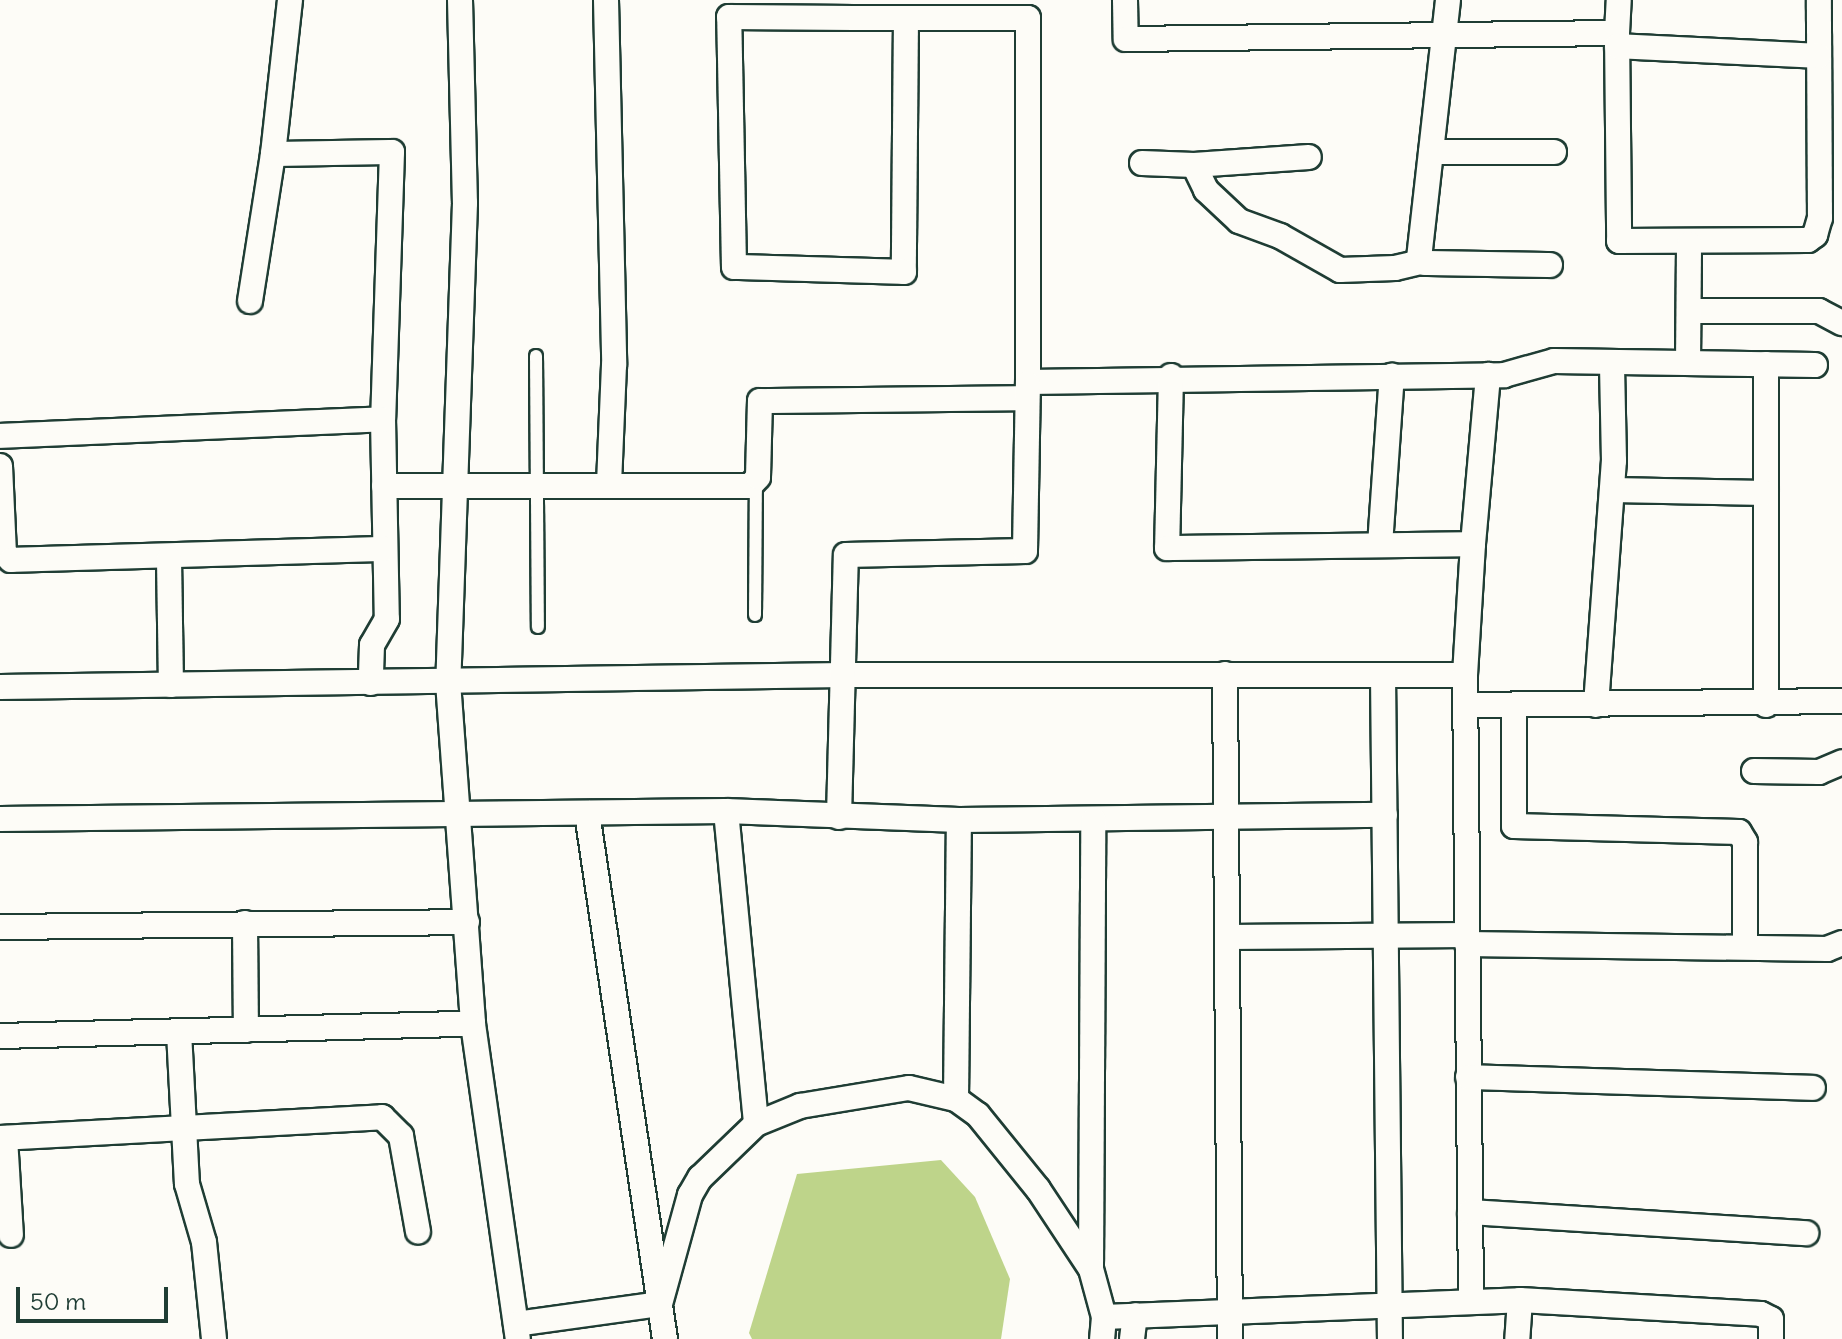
<!DOCTYPE html>
<html>
<head>
<meta charset="utf-8">
<style>
  body { margin:0 }
  #map { position:relative; width:1842px; height:1339px; overflow:hidden; background:#fdfcf7; font-family:Delius,sans-serif }
  div>[style] { position:absolute }
  .green>* { inset:0; background:#bed48a }
  .roads { filter:drop-shadow(2px 0 #1f3d34) drop-shadow(-2px 0 #1f3d34) drop-shadow(0 2px #1f3d34) drop-shadow(0 -2px #1f3d34) }
  .lane>* { height:12px; margin:-6px; padding:0 6px; transform-origin:6px; border-radius:6px; background:#fdfcf7 }
  .street>* { height:24px; margin:-12px; padding:0 12px; transform-origin:12px; border-radius:12px; background:#fdfcf7 }
  span { translate:-50% -50%; white-space:nowrap; text-align:center; line-height:1.15; -webkit-text-stroke:6px #fdfcf7; paint-order:stroke }
  .scale { position:absolute; left:16px; top:1287px; width:152px; height:36px; box-sizing:border-box; border:4px solid #1f3d34; border-top:0; padding-left:10px; font-size:24px; line-height:28px; white-space:nowrap; color:#1f3d34; -webkit-text-stroke:6px #fdfcf7; paint-order:stroke }
</style>
</head>
<body>
<div id="map">
  <div class="green">
    <div style="clip-path:polygon(941px 1160px,975px 1197px,1010px 1279px,1001px 1339px,752px 1339px,749px 1333px,797px 1174px)"></div>
  </div>
  <div class="roads">
    <div class="lane">
      <div style="left:536px;top:356px;width:271px;rotate:89.6deg"></div>
      <div style="left:755px;top:615px;width:131px;rotate:-89.6deg"></div>
    </div>
    <div class="street">
      <div style="left:290px;top:0;width:155px;rotate:96.3deg"></div>
      <div style="left:273px;top:154px;width:119px;rotate:-1deg"></div>
      <div style="left:392px;top:152px;width:267px;rotate:91.9deg"></div>
      <div style="left:383px;top:419px;width:200px;rotate:88.9deg"></div>
      <div style="left:387px;top:619px;width:30px;rotate:120deg"></div>
      <div style="left:372px;top:645px;width:38px;rotate:92deg"></div>
      <div style="left:460px;top:0;width:203px;rotate:88.6deg"></div>
      <div style="left:465px;top:203px;width:479px;rotate:92deg"></div>
      <div style="left:448px;top:682px;width:343px;rotate:85.8deg"></div>
      <div style="left:473px;top:1024px;width:318px;rotate:81.9deg"></div>
      <div style="left:606px;top:0;width:365px;rotate:88.7deg"></div>
      <div style="left:614px;top:365px;width:121px;rotate:92.4deg"></div>
      <div style="left:1125px;top:0;width:39px;rotate:89deg"></div>
      <div style="left:1126px;top:39px;width:491px;rotate:-0.7deg"></div>
      <div style="left:1617px;top:33px;width:33px;rotate:-87deg"></div>
      <div style="left:1448px;top:0;width:259px;rotate:96.4deg"></div>
      <div style="left:1419px;top:257px;width:8px;rotate:45deg"></div>
      <div style="left:1425px;top:263px;width:125px;rotate:0.9deg"></div>
      <div style="left:906px;top:18px;width:254px;rotate:90.5deg"></div>
      <div style="left:904px;top:272px;width:170px;rotate:-178.3deg"></div>
      <div style="left:734px;top:267px;width:250px;rotate:-91.1deg"></div>
      <div style="left:729px;top:17px;width:125px;rotate:0.5deg"></div>
      <div style="left:854px;top:18px;width:174px"></div>
      <div style="left:1028px;top:18px;width:364px;rotate:90deg"></div>
      <div style="left:1028px;top:382px;width:476px;rotate:-0.8deg"></div>
      <div style="left:1504px;top:375px;width:52px;rotate:-15.6deg"></div>
      <div style="left:1554px;top:361px;width:261px;rotate:0.9deg"></div>
      <div style="left:1617px;top:33px;width:208px;rotate:89.4deg"></div>
      <div style="left:1619px;top:241px;width:189px;rotate:-0.3deg"></div>
      <div style="left:1808px;top:240px;width:9px;rotate:-36deg"></div>
      <div style="left:1815px;top:235px;width:18px;rotate:-74deg"></div>
      <div style="left:1820px;top:218px;width:218px;rotate:-90.3deg"></div>
      <div style="left:1617px;top:46px;width:202px;rotate:2.8deg"></div>
      <div style="left:1431px;top:152px;width:123px"></div>
      <div style="left:1142px;top:163px;width:52px;rotate:2.2deg"></div>
      <div style="left:1194px;top:165px;width:28px;rotate:64deg"></div>
      <div style="left:1206px;top:190px;width:45px;rotate:43.2deg"></div>
      <div style="left:1239px;top:221px;width:44px;rotate:20.1deg"></div>
      <div style="left:1280px;top:236px;width:69px;rotate:29.5deg"></div>
      <div style="left:1340px;top:270px;width:55px;rotate:-2.1deg"></div>
      <div style="left:1395px;top:268px;width:27px;rotate:-13deg"></div>
      <div style="left:1194px;top:165px;width:115px;rotate:-4deg"></div>
      <div style="left:250px;top:301px;width:149px;rotate:-81.1deg"></div>
      <div style="left:1689px;top:311px;width:130px"></div>
      <div style="left:1819px;top:311px;width:26px;rotate:28deg"></div>
      <div style="left:1688px;top:363px;width:119px;rotate:-89.5deg"></div>
      <div style="left:1766px;top:364px;width:341px;rotate:90deg"></div>
      <div style="left:1171px;top:376px;width:172px;rotate:91.3deg"></div>
      <div style="left:1167px;top:548px;width:306px;rotate:-0.7deg"></div>
      <div style="left:1473px;top:544px;width:170px;rotate:-84.9deg"></div>
      <div style="left:0;top:436px;width:383px;rotate:-2.5deg"></div>
      <div style="left:0;top:466px;width:87px;rotate:87.4deg"></div>
      <div style="left:4px;top:553px;width:10px;rotate:45deg"></div>
      <div style="left:11px;top:560px;width:374px;rotate:-1.7deg"></div>
      <div style="left:384px;top:486px;width:366px"></div>
      <div style="left:750px;top:486px;width:12px;rotate:-48deg"></div>
      <div style="left:758px;top:477px;width:76px;rotate:-88.5deg"></div>
      <div style="left:760px;top:401px;width:267px;rotate:-0.6deg"></div>
      <div style="left:1612px;top:490px;width:154px;rotate:1.1deg"></div>
      <div style="left:1380px;top:545px;width:170px;rotate:-86deg"></div>
      <div style="left:169px;top:559px;width:126px;rotate:89.1deg"></div>
      <div style="left:1225px;top:674px;width:665px;rotate:89.57deg"></div>
      <div style="left:1383px;top:675px;width:664px;rotate:89.4deg"></div>
      <div style="left:1465px;top:675px;width:131px;rotate:-86.5deg"></div>
      <div style="left:0;top:687px;width:844px;rotate:-0.81deg"></div>
      <div style="left:844px;top:675px;width:621px"></div>
      <div style="left:1465px;top:675px;width:627px;rotate:89.45deg"></div>
      <div style="left:1465px;top:705px;width:377px;rotate:-0.6deg"></div>
      <div style="left:1514px;top:705px;width:121px;rotate:90deg"></div>
      <div style="left:1514px;top:826px;width:225px;rotate:1.5deg"></div>
      <div style="left:1739px;top:832px;width:12px;rotate:59deg"></div>
      <div style="left:1745px;top:842px;width:105px;rotate:90deg"></div>
      <div style="left:1596px;top:705px;width:245px;rotate:-85.8deg"></div>
      <div style="left:1614px;top:461px;width:99px;rotate:-91.2deg"></div>
      <div style="left:1754px;top:771px;width:65px;rotate:0.9deg"></div>
      <div style="left:1819px;top:772px;width:25px;rotate:-23deg"></div>
      <div style="left:726px;top:811px;width:314px;rotate:84.5deg"></div>
      <div style="left:587px;top:813px;width:532px;rotate:81.57deg"></div>
      <div style="left:839px;top:817px;width:262px;rotate:-88.5deg"></div>
      <div style="left:846px;top:555px;width:179px;rotate:-1.3deg"></div>
      <div style="left:1025px;top:551px;width:167px;rotate:-89deg"></div>
      <div style="left:0;top:819px;width:726px;rotate:-0.63deg"></div>
      <div style="left:726px;top:811px;width:233px;rotate:2.2deg"></div>
      <div style="left:959px;top:820px;width:426px;rotate:-0.7deg"></div>
      <div style="left:245px;top:923px;width:107px;rotate:89.5deg"></div>
      <div style="left:0;top:927px;width:467px;rotate:-0.6deg"></div>
      <div style="left:1228px;top:937px;width:239px;rotate:-0.5deg"></div>
      <div style="left:1467px;top:944px;width:360px;rotate:0.8deg"></div>
      <div style="left:1827px;top:949px;width:16px;rotate:-22deg"></div>
      <div style="left:179px;top:1032px;width:152px;rotate:87deg"></div>
      <div style="left:187px;top:1184px;width:60px;rotate:73.7deg"></div>
      <div style="left:204px;top:1242px;width:98px;rotate:84.1deg"></div>
      <div style="left:0;top:1036px;width:473px;rotate:-1.5deg"></div>
      <div style="left:1468px;top:1077px;width:345px;rotate:1.8deg"></div>
      <div style="left:956px;top:1099px;width:279px;rotate:-89.4deg"></div>
      <div style="left:0;top:1138px;width:383px;rotate:-3.1deg"></div>
      <div style="left:382px;top:1117px;width:27px;rotate:45deg"></div>
      <div style="left:401px;top:1136px;width:97px;rotate:79.9deg"></div>
      <div style="left:5px;top:1138px;width:97px;rotate:86.5deg"></div>
      <div style="left:1470px;top:1212px;width:337px;rotate:3.6deg"></div>
      <div style="left:1091px;top:1267px;width:447px;rotate:-89.7deg"></div>
      <div style="left:1520px;top:1300px;width:241px;rotate:3.3deg"></div>
      <div style="left:1761px;top:1314px;width:11px;rotate:27deg"></div>
      <div style="left:1771px;top:1319px;width:20px;rotate:90deg"></div>
      <div style="left:1104px;top:1317px;width:416px;rotate:-2.3deg"></div>
      <div style="left:1520px;top:1300px;width:39px;rotate:94deg"></div>
      <div style="left:516px;top:1324px;width:145px;rotate:-7.9deg"></div>
      <div style="left:660px;top:1304px;width:113px;rotate:-74.6deg"></div>
      <div style="left:690px;top:1195px;width:20px;rotate:-60deg"></div>
      <div style="left:700px;top:1178px;width:78px;rotate:-44deg"></div>
      <div style="left:756px;top:1124px;width:48px;rotate:-22.2deg"></div>
      <div style="left:800px;top:1106px;width:110px;rotate:-9.4deg"></div>
      <div style="left:909px;top:1088px;width:48px;rotate:13.2deg"></div>
      <div style="left:956px;top:1099px;width:27px;rotate:36deg"></div>
      <div style="left:978px;top:1115px;width:95px;rotate:51deg"></div>
      <div style="left:1038px;top:1189px;width:96px;rotate:56.5deg"></div>
      <div style="left:1091px;top:1269px;width:50px;rotate:74.8deg"></div>
      <div style="left:1104px;top:1317px;width:22px;rotate:95deg"></div>
      <div style="left:1132px;top:1339px;width:24px;rotate:-83deg"></div>
    </div>
  </div>
  <div class="scale">50 m</div>
</div>
</body>
</html>
